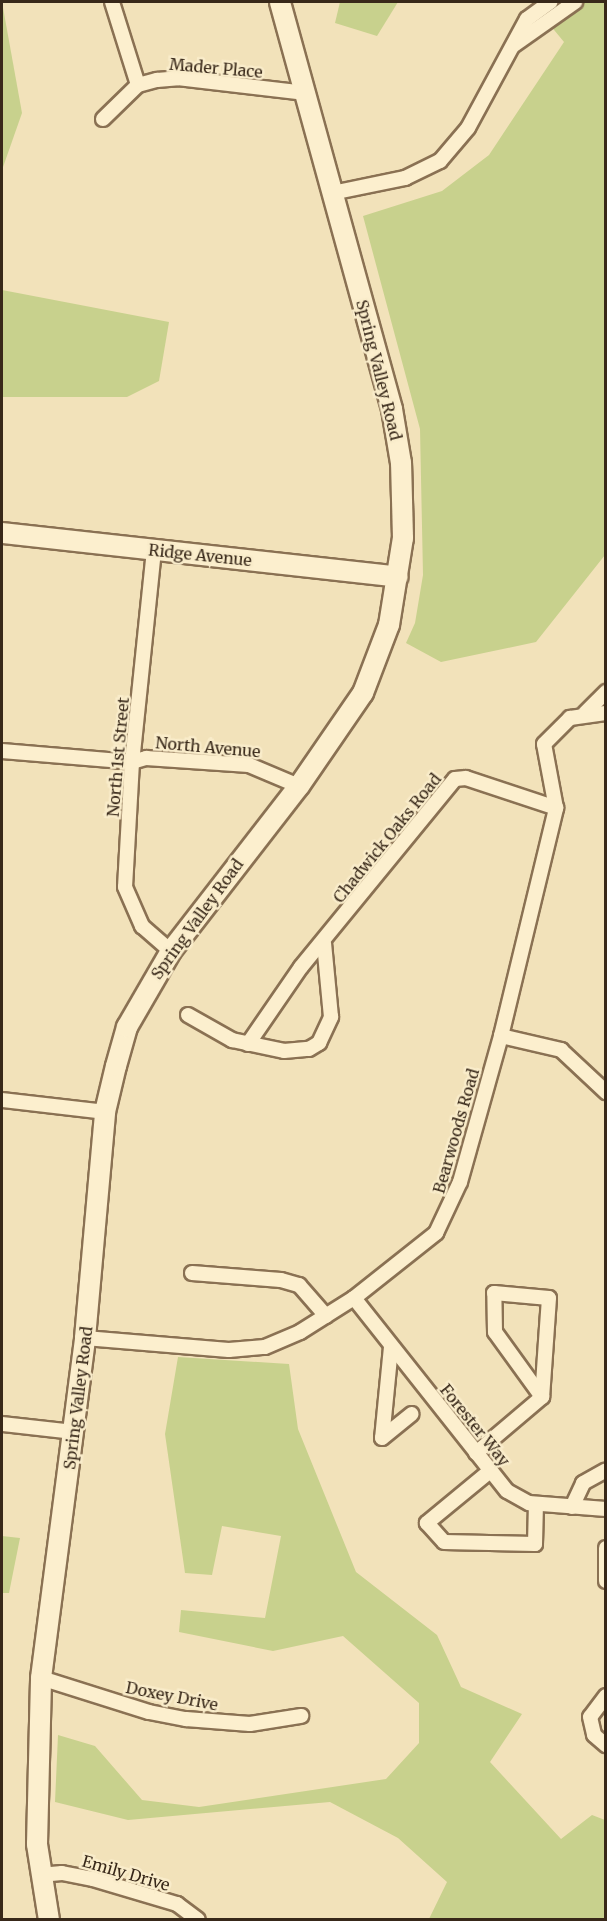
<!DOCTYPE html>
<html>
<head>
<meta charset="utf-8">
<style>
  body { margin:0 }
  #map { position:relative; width:607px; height:1921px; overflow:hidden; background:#f2e2ba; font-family:Merriweather,serif }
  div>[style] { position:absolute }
  .green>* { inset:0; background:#c8d18d }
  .roads { filter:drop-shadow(2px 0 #8a7153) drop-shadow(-2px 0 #8a7153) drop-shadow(0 2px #8a7153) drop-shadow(0 -2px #8a7153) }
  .street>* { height:14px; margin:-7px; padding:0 7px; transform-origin:7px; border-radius:7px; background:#fcefce }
  .secondary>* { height:20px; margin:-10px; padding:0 10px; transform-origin:10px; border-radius:10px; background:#fcefce }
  span { translate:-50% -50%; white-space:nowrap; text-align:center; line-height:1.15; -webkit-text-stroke:5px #f9ecca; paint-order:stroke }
  .street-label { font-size:16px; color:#382819 }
  .frame { position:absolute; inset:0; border:3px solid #382819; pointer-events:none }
</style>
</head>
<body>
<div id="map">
  <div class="green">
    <div style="clip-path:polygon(2px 2px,22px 113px,2px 170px)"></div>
    <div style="clip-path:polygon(340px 2px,398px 2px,377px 36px,335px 23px)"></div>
    <div style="clip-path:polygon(531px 2px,605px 2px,605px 555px,536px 642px,441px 662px,406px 643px,415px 623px,423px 575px,420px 429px,363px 216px,442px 191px,489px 155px,564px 42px)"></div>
    <div style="clip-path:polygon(2px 290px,169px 322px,159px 381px,127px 397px,2px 397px)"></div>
    <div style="clip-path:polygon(178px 1357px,289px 1364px,298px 1429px,356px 1572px,437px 1635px,461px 1687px,522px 1714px,490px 1762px,561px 1839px,592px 1815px,605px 1820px,605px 1919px,429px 1919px,447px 1882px,398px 1838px,330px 1802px,128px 1820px,55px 1802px,58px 1735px,95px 1746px,142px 1800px,199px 1807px,386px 1779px,419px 1743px,419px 1703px,343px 1636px,273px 1651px,179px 1632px,181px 1610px,265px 1618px,281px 1536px,222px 1526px,212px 1575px,185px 1573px,165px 1434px)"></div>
    <div style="clip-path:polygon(2px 1536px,20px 1538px,9px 1593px,2px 1593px)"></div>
  </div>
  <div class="roads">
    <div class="street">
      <div style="left:112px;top:2px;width:87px;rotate:72.6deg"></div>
      <div style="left:514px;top:45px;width:75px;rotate:-35.2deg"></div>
      <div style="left:103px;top:119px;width:49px;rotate:-44.2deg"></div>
      <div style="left:138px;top:85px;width:20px;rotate:-15deg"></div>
      <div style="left:157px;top:80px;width:21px;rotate:-5deg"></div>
      <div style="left:178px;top:78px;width:128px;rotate:6.7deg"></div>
      <div style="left:332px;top:193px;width:75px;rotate:-11.6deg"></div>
      <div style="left:405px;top:178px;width:39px;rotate:-26deg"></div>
      <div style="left:440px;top:161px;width:43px;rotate:-49.7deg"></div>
      <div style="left:468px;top:128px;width:124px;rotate:-61.6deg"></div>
      <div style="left:527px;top:19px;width:29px;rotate:-36deg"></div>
      <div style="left:154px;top:550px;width:213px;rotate:95.9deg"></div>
      <div style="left:132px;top:762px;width:125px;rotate:93.2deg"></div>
      <div style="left:125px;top:887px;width:43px;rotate:66.4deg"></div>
      <div style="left:142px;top:926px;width:38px;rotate:41deg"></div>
      <div style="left:585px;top:713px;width:30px;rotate:-45deg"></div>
      <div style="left:2px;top:751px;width:130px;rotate:4.8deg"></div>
      <div style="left:132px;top:762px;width:15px;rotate:-16deg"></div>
      <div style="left:146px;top:758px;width:103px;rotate:3.9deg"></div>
      <div style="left:249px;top:765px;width:54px;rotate:22.8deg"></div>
      <div style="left:188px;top:1015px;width:51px;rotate:29.6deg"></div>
      <div style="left:232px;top:1040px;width:53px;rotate:11.9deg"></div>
      <div style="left:284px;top:1051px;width:25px;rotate:-5deg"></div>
      <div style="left:309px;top:1049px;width:12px;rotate:-31deg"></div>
      <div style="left:319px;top:1043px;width:29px;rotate:-65deg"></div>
      <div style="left:331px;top:1017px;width:74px;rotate:-95.4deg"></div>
      <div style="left:501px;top:1036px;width:62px;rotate:13.1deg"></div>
      <div style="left:561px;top:1050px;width:62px;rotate:43deg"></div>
      <div style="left:248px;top:1044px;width:93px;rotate:-55.5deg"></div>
      <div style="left:301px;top:967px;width:243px;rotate:-50.7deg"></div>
      <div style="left:455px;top:779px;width:11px;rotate:-5deg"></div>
      <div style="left:466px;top:778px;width:95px;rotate:18.4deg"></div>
      <div style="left:2px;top:1100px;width:104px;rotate:6.6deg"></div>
      <div style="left:192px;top:1273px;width:89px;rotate:4.5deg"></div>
      <div style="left:281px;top:1280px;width:19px;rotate:16deg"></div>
      <div style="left:299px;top:1285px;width:41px;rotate:48.9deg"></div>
      <div style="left:494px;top:1293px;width:55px;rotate:5.2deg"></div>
      <div style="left:549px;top:1298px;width:99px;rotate:94deg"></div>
      <div style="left:542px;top:1397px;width:80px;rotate:-125.9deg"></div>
      <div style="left:495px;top:1332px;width:39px;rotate:-91deg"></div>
      <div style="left:354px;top:1298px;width:246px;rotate:51.6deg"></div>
      <div style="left:507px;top:1491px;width:25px;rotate:29deg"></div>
      <div style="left:529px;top:1503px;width:77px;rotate:4.5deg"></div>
      <div style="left:85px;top:1338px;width:144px;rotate:4.8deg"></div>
      <div style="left:229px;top:1350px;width:36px;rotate:-5deg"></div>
      <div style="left:265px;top:1347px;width:38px;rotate:-23deg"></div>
      <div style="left:300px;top:1332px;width:64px;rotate:-32.2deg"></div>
      <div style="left:354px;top:1298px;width:105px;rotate:-38.4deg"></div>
      <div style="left:436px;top:1233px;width:56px;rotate:-64.8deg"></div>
      <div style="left:460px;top:1182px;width:152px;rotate:-74.3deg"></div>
      <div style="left:501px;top:1036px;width:235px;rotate:-76.4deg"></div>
      <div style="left:556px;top:808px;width:65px;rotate:-100.6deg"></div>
      <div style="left:544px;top:744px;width:37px;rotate:-45deg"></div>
      <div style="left:570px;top:718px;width:36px;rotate:-8deg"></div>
      <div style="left:391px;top:1347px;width:91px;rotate:95.6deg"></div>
      <div style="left:382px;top:1438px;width:38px;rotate:-39deg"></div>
      <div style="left:2px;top:1424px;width:72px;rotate:6.3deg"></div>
      <div style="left:476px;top:1453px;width:87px;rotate:-40.3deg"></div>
      <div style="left:490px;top:1471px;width:82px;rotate:140.5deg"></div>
      <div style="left:427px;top:1523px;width:25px;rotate:48deg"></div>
      <div style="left:444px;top:1542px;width:91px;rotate:1.3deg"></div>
      <div style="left:535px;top:1544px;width:40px;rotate:-88.6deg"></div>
      <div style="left:572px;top:1507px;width:26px;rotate:-65deg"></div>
      <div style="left:583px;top:1483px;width:26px;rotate:-29deg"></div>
      <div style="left:606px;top:1548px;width:33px;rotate:90deg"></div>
      <div style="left:41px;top:1678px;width:113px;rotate:17.5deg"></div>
      <div style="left:149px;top:1712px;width:38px;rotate:11deg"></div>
      <div style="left:186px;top:1719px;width:64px;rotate:4.5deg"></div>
      <div style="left:250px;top:1724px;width:52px;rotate:-8.9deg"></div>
      <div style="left:606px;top:1696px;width:26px;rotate:127deg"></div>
      <div style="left:590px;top:1717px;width:18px;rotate:77deg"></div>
      <div style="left:594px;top:1735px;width:16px;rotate:40deg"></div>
      <div style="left:40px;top:1875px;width:22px;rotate:-5deg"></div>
      <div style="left:62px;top:1873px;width:32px;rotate:11deg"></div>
      <div style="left:93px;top:1879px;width:88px;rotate:16.6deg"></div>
      <div style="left:177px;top:1904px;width:26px;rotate:37deg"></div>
    </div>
    <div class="secondary">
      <div style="left:2px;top:533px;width:398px;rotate:6.3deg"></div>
      <div style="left:49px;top:1920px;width:77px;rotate:-99deg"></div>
      <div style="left:37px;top:1844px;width:166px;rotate:-88.6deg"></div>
      <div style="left:41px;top:1678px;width:343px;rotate:-82.6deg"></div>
      <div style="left:85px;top:1338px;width:227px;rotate:-84.9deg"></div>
      <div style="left:105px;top:1112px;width:47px;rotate:-76.6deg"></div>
      <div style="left:116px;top:1066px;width:41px;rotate:-74.2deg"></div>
      <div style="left:127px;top:1027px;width:88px;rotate:-59.9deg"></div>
      <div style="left:171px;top:951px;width:209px;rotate:-52.2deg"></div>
      <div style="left:299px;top:786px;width:113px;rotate:-55.5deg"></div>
      <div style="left:363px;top:693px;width:73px;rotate:-69.1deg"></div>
      <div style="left:389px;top:625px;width:88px;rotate:-80.9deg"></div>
      <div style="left:403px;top:538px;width:75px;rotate:-91.5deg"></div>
      <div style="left:401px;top:463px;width:55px;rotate:-99.5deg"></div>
      <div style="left:392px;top:409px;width:422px;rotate:-105.4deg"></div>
    </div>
  </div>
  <div class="street-label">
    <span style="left:216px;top:68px;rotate:5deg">Mader Place</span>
    <span style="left:379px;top:370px;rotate:76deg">Spring Valley Road</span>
    <span style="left:200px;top:555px;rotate:6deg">Ridge Avenue</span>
    <span style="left:208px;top:747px;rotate:5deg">North Avenue</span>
    <span style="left:118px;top:757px;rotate:-85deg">North 1st Street</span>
    <span style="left:387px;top:838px;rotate:-51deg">Chadwick Oaks Road</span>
    <span style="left:197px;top:919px;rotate:-54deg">Spring Valley Road</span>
    <span style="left:456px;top:1131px;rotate:-74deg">Bearwoods Road</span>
    <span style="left:78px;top:1398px;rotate:-83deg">Spring Valley Road</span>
    <span style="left:475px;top:1425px;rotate:51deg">Forester Way</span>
    <span style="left:172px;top:1696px;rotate:11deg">Doxey Drive</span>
    <span style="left:126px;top:1873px;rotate:16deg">Emily Drive</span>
  </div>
  <div class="frame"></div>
</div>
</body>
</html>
